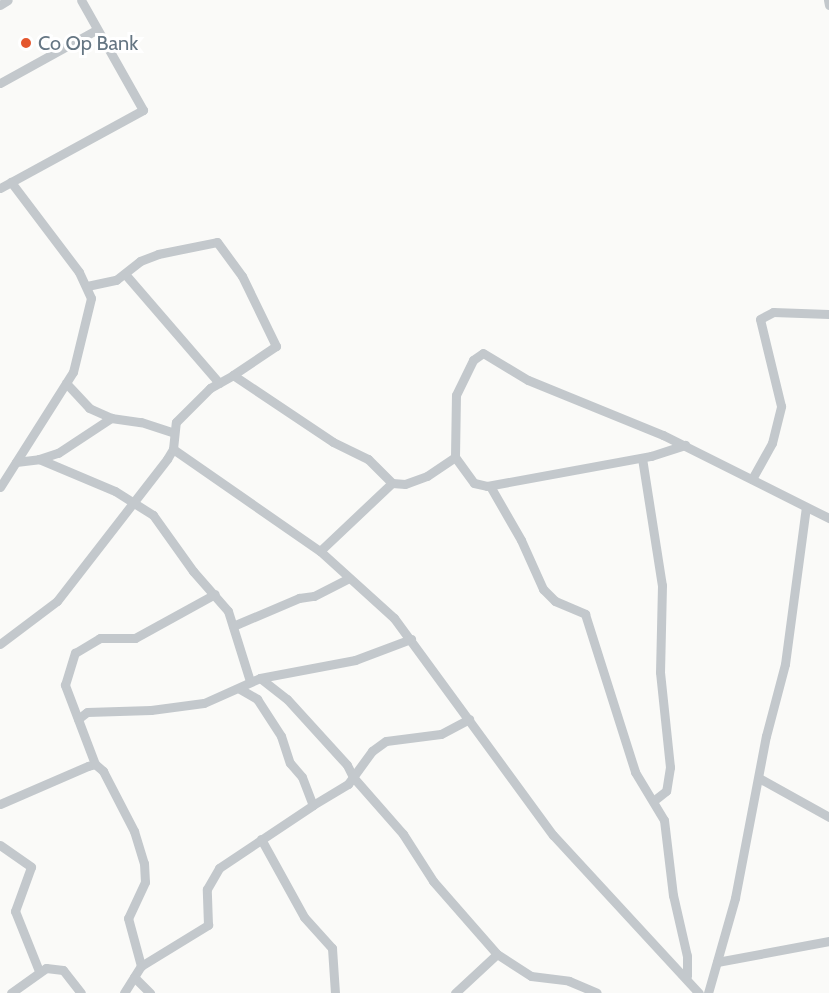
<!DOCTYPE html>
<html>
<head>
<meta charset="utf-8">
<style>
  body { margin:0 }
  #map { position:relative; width:829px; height:993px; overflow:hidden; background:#fafaf8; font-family:Cabin,sans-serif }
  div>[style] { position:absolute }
  .street>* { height:9px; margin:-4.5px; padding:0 4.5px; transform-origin:4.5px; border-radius:4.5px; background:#c3c8cc }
  .dots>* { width:16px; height:16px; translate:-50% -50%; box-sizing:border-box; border:3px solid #fff; border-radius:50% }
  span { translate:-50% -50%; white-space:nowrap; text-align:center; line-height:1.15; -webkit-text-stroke:6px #fff; paint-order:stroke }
  .poi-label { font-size:20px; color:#657683 }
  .left { translate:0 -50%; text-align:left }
</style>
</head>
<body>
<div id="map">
  <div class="street">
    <div style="left:828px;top:0;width:5px;rotate:79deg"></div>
    <div style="left:0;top:5px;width:9px;rotate:-32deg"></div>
    <div style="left:0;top:83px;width:110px;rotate:-28.9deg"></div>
    <div style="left:0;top:188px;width:163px;rotate:-28.6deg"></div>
    <div style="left:143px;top:110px;width:126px;rotate:-119.4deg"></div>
    <div style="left:125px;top:274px;width:144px;rotate:49.2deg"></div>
    <div style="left:87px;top:286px;width:30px;rotate:-12deg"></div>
    <div style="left:116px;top:280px;width:31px;rotate:-38deg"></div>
    <div style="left:140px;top:261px;width:19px;rotate:-21deg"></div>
    <div style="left:158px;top:254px;width:60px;rotate:-11.5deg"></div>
    <div style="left:217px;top:242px;width:42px;rotate:53.7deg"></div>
    <div style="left:242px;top:276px;width:78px;rotate:64.1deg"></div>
    <div style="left:276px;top:346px;width:52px;rotate:146deg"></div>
    <div style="left:66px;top:383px;width:34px;rotate:47deg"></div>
    <div style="left:89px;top:408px;width:24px;rotate:24deg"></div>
    <div style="left:173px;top:449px;width:179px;rotate:34.8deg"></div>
    <div style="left:320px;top:551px;width:100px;rotate:42.2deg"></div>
    <div style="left:394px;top:618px;width:269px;rotate:53.8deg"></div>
    <div style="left:553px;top:835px;width:215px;rotate:47.3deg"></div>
    <div style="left:455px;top:457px;width:32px;rotate:54deg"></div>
    <div style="left:474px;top:483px;width:13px;rotate:13deg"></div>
    <div style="left:487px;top:486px;width:167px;rotate:-10.4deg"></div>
    <div style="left:651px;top:456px;width:36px;rotate:-18deg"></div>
    <div style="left:642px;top:458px;width:129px;rotate:81.1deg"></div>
    <div style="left:662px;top:585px;width:87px;rotate:91.3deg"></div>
    <div style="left:660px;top:672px;width:96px;rotate:84deg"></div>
    <div style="left:670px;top:767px;width:24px;rotate:99deg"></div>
    <div style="left:666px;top:791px;width:16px;rotate:142deg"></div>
    <div style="left:39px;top:459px;width:20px;rotate:-18deg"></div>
    <div style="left:58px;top:453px;width:64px;rotate:-33.4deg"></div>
    <div style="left:111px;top:418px;width:30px;rotate:8deg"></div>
    <div style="left:141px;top:422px;width:33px;rotate:18deg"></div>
    <div style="left:16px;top:462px;width:23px;rotate:-7deg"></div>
    <div style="left:39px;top:459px;width:82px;rotate:22.8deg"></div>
    <div style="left:115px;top:491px;width:45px;rotate:32.3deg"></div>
    <div style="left:153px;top:515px;width:69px;rotate:54.5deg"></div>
    <div style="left:193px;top:571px;width:53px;rotate:48.8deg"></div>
    <div style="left:228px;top:611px;width:73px;rotate:72.6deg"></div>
    <div style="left:752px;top:479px;width:41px;rotate:-60.9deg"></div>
    <div style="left:772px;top:443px;width:38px;rotate:-76deg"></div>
    <div style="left:781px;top:406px;width:89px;rotate:-103.6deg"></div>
    <div style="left:760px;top:319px;width:15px;rotate:-28deg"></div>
    <div style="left:773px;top:312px;width:56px;rotate:2deg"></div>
    <div style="left:490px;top:486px;width:62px;rotate:60.1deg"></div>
    <div style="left:521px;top:540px;width:54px;rotate:65.8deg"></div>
    <div style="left:543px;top:589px;width:17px;rotate:45deg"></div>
    <div style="left:555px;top:601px;width:33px;rotate:23deg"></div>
    <div style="left:585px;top:614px;width:166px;rotate:72.4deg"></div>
    <div style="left:635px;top:772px;width:56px;rotate:58.9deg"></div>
    <div style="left:664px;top:820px;width:76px;rotate:83.2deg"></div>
    <div style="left:673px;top:895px;width:63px;rotate:77.1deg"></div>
    <div style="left:687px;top:956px;width:20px;rotate:90deg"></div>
    <div style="left:0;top:487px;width:136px;rotate:-57.6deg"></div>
    <div style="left:73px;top:372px;width:76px;rotate:-76.3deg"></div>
    <div style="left:91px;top:298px;width:29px;rotate:-115deg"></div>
    <div style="left:79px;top:272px;width:113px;rotate:-127.1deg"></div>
    <div style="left:320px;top:551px;width:99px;rotate:-43.4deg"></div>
    <div style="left:233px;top:626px;width:72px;rotate:-23deg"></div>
    <div style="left:299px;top:598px;width:15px;rotate:-8deg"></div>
    <div style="left:314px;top:596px;width:39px;rotate:-27deg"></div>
    <div style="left:0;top:644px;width:71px;rotate:-37deg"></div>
    <div style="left:57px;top:601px;width:180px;rotate:-52.2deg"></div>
    <div style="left:167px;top:459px;width:12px;rotate:-59deg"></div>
    <div style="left:173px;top:449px;width:27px;rotate:-84deg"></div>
    <div style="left:176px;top:422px;width:48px;rotate:-45deg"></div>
    <div style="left:210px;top:388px;width:26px;rotate:-29deg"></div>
    <div style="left:233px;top:375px;width:120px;rotate:33.8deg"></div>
    <div style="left:333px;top:442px;width:39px;rotate:26deg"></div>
    <div style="left:368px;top:459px;width:34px;rotate:45deg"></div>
    <div style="left:392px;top:483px;width:13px;rotate:4deg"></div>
    <div style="left:405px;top:484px;width:23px;rotate:-20deg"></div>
    <div style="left:427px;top:476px;width:34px;rotate:-34deg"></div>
    <div style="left:455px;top:457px;width:62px;rotate:-89.1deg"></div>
    <div style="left:456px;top:395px;width:39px;rotate:-64deg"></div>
    <div style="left:473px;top:360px;width:12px;rotate:-35deg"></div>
    <div style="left:483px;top:353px;width:52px;rotate:31deg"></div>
    <div style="left:528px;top:380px;width:146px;rotate:22.2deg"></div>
    <div style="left:663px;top:435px;width:186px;rotate:26.6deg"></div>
    <div style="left:260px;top:678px;width:34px;rotate:38deg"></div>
    <div style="left:287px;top:699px;width:89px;rotate:47.7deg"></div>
    <div style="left:347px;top:765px;width:13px;rotate:63deg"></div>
    <div style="left:353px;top:777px;width:76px;rotate:48.7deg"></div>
    <div style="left:403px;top:834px;width:56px;rotate:57.4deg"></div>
    <div style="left:433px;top:881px;width:97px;rotate:48.8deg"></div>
    <div style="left:497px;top:954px;width:40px;rotate:32.9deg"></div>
    <div style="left:531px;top:976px;width:38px;rotate:7deg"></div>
    <div style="left:569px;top:981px;width:30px;rotate:23deg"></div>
    <div style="left:240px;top:689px;width:20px;rotate:30deg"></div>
    <div style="left:257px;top:699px;width:44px;rotate:57deg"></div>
    <div style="left:281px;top:736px;width:28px;rotate:72deg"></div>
    <div style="left:290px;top:763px;width:18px;rotate:49deg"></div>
    <div style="left:302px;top:777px;width:30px;rotate:69deg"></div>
    <div style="left:313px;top:805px;width:41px;rotate:-31deg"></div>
    <div style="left:348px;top:784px;width:41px;rotate:-54deg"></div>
    <div style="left:372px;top:751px;width:17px;rotate:-36deg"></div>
    <div style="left:386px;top:741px;width:55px;rotate:-7.3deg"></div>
    <div style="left:441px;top:734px;width:32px;rotate:-28deg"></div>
    <div style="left:78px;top:719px;width:11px;rotate:-38deg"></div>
    <div style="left:87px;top:712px;width:64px;rotate:-1.8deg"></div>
    <div style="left:151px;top:710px;width:53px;rotate:-7.5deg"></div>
    <div style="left:204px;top:703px;width:61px;rotate:-24.1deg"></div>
    <div style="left:260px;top:678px;width:97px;rotate:-10.7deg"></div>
    <div style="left:355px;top:660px;width:60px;rotate:-20.6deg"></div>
    <div style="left:95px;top:764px;width:85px;rotate:-110.8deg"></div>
    <div style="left:65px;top:685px;width:34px;rotate:-73deg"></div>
    <div style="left:75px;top:653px;width:29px;rotate:-31deg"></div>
    <div style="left:100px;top:638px;width:35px"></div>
    <div style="left:135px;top:638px;width:91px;rotate:-28.8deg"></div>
    <div style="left:759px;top:778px;width:80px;rotate:29.1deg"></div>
    <div style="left:0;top:804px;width:96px;rotate:-23.4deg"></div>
    <div style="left:88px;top:766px;width:7px;rotate:-16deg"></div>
    <div style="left:95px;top:764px;width:11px;rotate:41deg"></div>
    <div style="left:103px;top:771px;width:68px;rotate:62.7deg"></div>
    <div style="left:134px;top:831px;width:34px;rotate:73deg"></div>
    <div style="left:144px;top:863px;width:19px;rotate:87deg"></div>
    <div style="left:145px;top:882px;width:40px;rotate:115deg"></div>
    <div style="left:128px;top:918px;width:50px;rotate:74.8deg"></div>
    <div style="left:261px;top:839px;width:89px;rotate:61.1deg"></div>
    <div style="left:304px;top:917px;width:42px;rotate:47.9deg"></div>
    <div style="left:332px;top:948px;width:45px;rotate:86.2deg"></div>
    <div style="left:0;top:845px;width:38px;rotate:35deg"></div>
    <div style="left:31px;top:867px;width:47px;rotate:110deg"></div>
    <div style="left:15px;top:911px;width:65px;rotate:68.2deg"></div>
    <div style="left:717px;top:962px;width:114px;rotate:-10.6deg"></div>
    <div style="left:134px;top:977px;width:23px;rotate:45deg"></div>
    <div style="left:11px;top:993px;width:43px;rotate:-35.5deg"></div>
    <div style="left:46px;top:968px;width:17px;rotate:7deg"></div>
    <div style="left:63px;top:970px;width:29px;rotate:52deg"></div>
    <div style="left:124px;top:993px;width:32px;rotate:-58deg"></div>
    <div style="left:141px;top:966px;width:79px;rotate:-31.5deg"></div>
    <div style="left:208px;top:925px;width:36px;rotate:-92deg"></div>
    <div style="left:207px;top:889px;width:24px;rotate:-60deg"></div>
    <div style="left:219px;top:868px;width:113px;rotate:-33.8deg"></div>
    <div style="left:455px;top:993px;width:57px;rotate:-42.9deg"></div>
    <div style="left:708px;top:993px;width:99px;rotate:-74.1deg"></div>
    <div style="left:735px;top:898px;width:165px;rotate:-79.2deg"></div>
    <div style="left:766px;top:736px;width:74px;rotate:-75.2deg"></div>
    <div style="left:785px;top:664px;width:158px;rotate:-82.4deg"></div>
  </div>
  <div class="dots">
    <div style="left:26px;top:43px;background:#e4572e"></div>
  </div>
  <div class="poi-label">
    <span class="left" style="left:38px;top:43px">Co Op Bank</span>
  </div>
</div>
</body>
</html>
